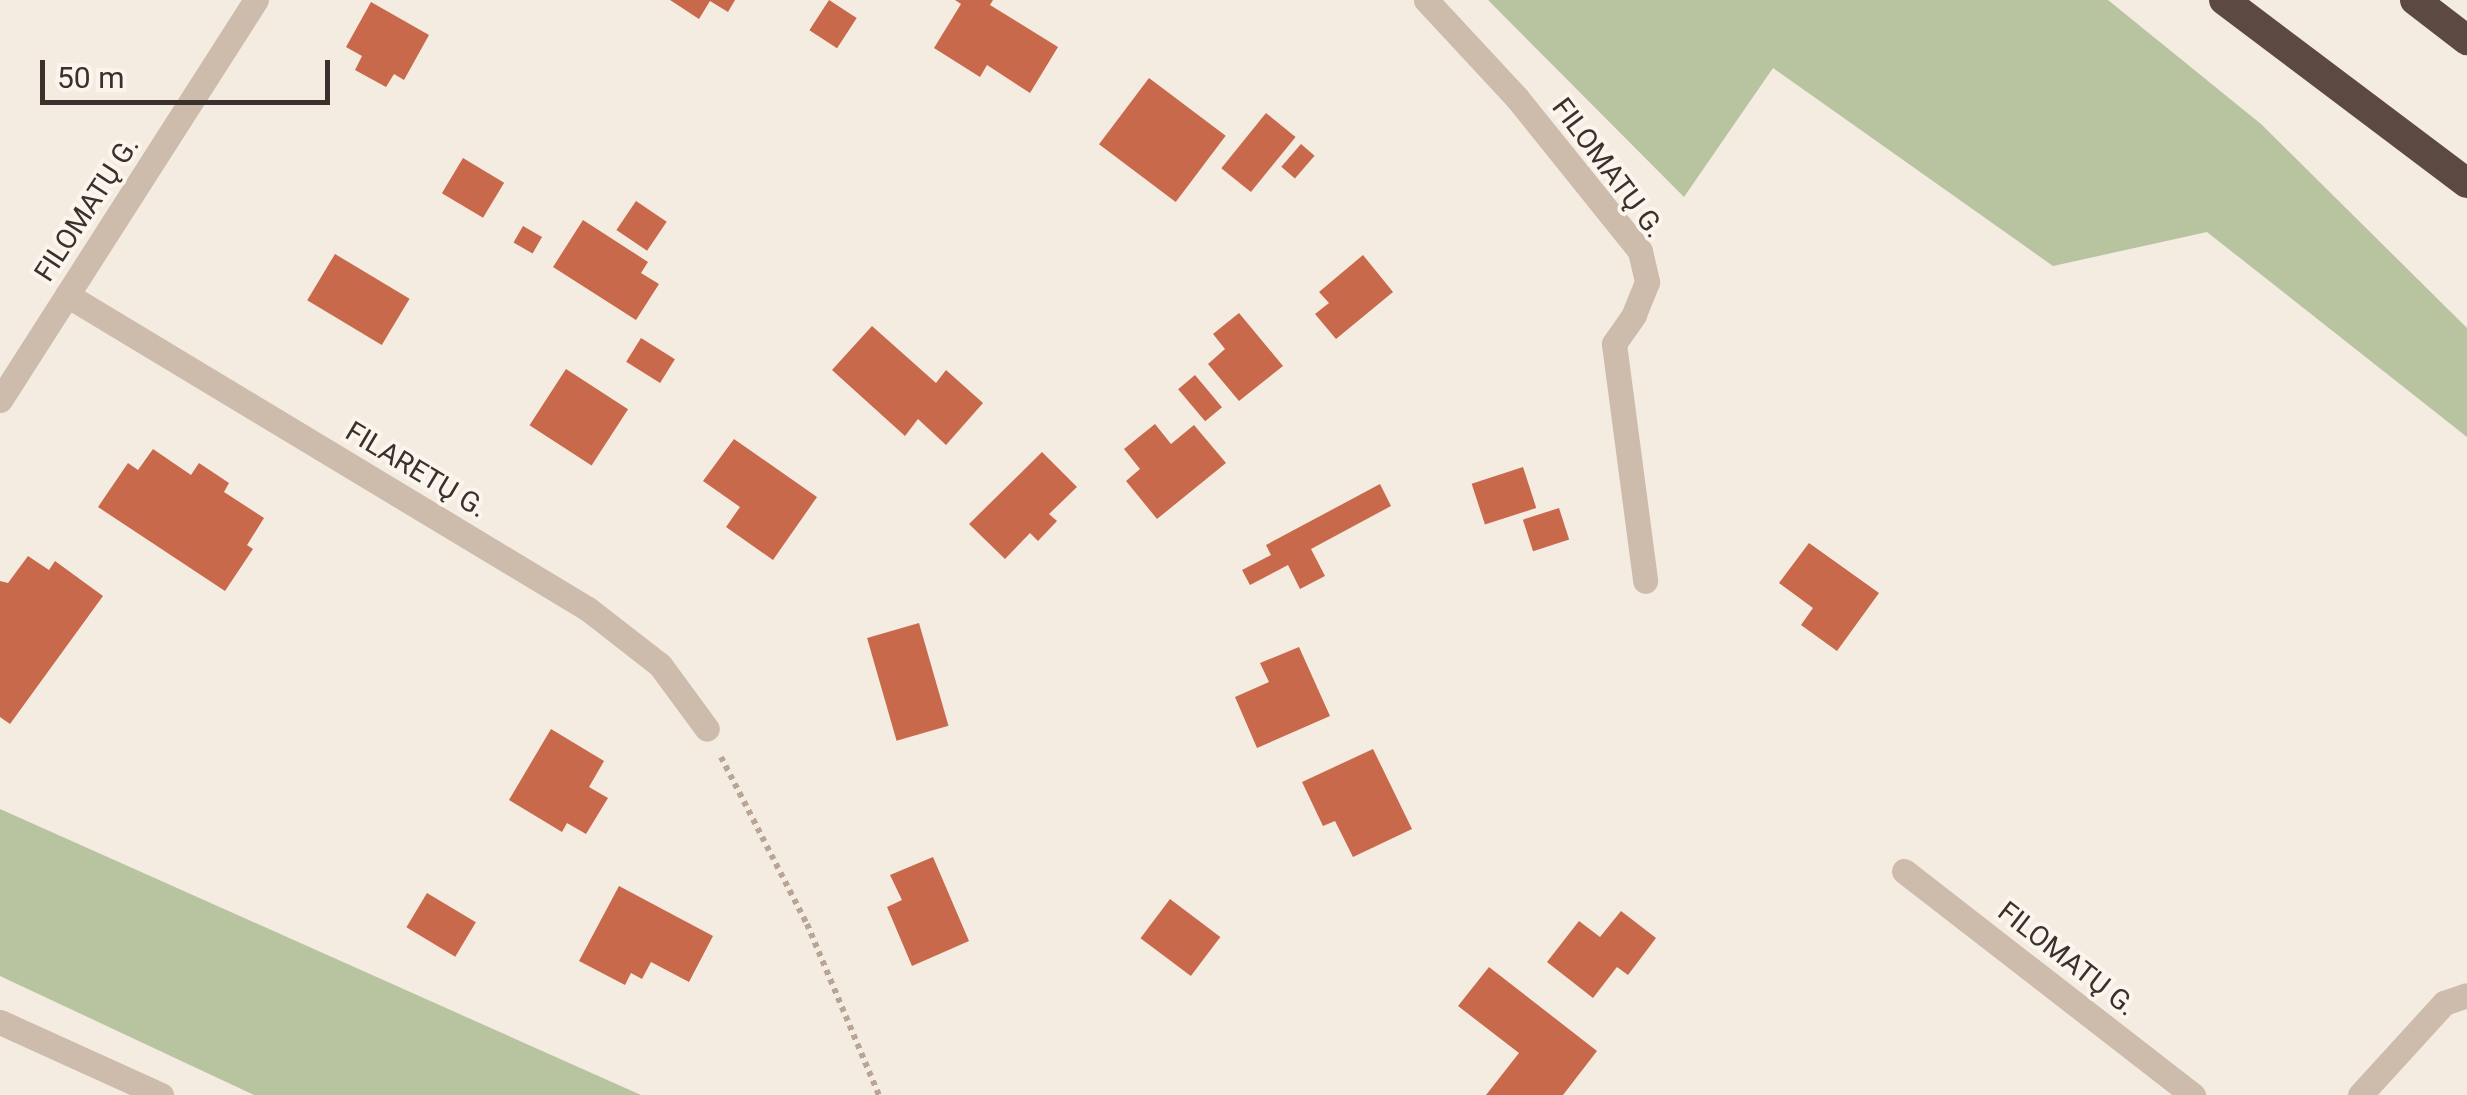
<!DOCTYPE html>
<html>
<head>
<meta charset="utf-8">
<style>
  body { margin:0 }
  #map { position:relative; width:2467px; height:1095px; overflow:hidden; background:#f4ebe1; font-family:Roboto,sans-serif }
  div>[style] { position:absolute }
  .green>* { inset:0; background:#b8c4a0 }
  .building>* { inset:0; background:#c8694b; transform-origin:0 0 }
  .path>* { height:6px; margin-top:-3px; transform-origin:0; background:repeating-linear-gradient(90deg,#b9a596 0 5px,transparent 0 10px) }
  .minor>* { height:25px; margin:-12.5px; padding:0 12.5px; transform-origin:12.5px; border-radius:12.5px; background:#cdbbac }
  .highway>* { height:30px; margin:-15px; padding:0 15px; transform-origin:15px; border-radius:15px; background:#5c4a42 }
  span { translate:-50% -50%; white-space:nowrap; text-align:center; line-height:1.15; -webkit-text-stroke:8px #fbf5ee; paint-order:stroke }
  .street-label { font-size:28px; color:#3b302b }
  .scale { position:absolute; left:40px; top:60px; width:290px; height:45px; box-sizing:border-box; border:5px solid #3b302b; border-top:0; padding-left:12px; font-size:30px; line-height:35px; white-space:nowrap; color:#3b302b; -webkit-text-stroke:8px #fbf5ee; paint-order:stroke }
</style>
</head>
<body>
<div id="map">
  <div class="green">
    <div style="clip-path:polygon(1488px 0,2108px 0,2261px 124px,2467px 328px,2467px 437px,2207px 232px,2053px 266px,1773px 68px,1684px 197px)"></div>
    <div style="clip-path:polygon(0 809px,641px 1095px,254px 1095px,0 976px)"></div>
  </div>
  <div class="building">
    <div style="clip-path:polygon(670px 0,735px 0,728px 12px,710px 1px,699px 19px)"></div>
    <div style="left:829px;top:0;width:33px;height:36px;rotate:33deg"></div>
    <div style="clip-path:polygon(955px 0,993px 0,990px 5px,1058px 47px,1030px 93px,987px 65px,980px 77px,934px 48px,961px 4px)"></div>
    <div style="clip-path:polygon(371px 2px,429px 35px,404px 80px,394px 74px,386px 87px,355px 70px,362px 56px,346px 47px)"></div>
    <div style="left:1149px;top:78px;width:96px;height:83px;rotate:37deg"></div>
    <div style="left:1266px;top:113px;width:38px;height:71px;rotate:39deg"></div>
    <div style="left:1301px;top:144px;width:18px;height:30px;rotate:41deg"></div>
    <div style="left:463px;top:158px;width:48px;height:41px;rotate:31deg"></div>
    <div style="left:636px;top:201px;width:37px;height:35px;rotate:34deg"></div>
    <div style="clip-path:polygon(583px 220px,648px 262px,641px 273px,659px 284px,636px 320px,553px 267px)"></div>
    <div style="left:523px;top:226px;width:22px;height:19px;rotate:30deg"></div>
    <div style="left:335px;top:254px;width:87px;height:54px;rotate:31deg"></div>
    <div style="clip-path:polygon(1363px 255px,1393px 292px,1336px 339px,1315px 314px,1329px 303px,1319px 292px)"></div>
    <div style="clip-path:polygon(1239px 313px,1283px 366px,1239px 401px,1208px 364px,1225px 349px,1213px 334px)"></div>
    <div style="clip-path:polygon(872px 326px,936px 383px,946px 370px,983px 403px,946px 445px,918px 419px,905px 436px,832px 370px)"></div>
    <div style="left:641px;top:338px;width:40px;height:28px;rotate:32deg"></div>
    <div style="left:566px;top:369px;width:74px;height:67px;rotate:33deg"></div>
    <div style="left:1195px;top:375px;width:42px;height:22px;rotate:50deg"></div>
    <div style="clip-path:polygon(1155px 424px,1171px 444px,1194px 425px,1226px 463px,1157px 519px,1126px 481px,1140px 469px,1124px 449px)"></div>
    <div style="clip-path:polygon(734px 439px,817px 497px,773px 560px,726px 527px,740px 507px,703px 481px)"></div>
    <div style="clip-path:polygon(153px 449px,191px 475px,199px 463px,229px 483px,224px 492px,264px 518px,247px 545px,253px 549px,225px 591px,98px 507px,128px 463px,138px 470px)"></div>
    <div style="clip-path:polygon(1042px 452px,1077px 487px,1049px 514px,1057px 521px,1038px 541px,1030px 533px,1005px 559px,969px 524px)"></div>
    <div style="left:1523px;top:467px;width:43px;height:54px;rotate:72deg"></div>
    <div style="clip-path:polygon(1380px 484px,1391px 506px,1311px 549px,1325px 576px,1300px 589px,1288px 565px,1250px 585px,1242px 570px,1271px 555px,1266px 545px)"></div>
    <div style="left:1559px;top:508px;width:33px;height:38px;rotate:72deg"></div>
    <div style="clip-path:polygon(1809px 543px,1879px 593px,1837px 651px,1801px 625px,1813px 608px,1779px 583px)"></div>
    <div style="clip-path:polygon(28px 556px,49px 570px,55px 561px,103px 596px,10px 724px,0 717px,0 581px,8px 583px)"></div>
    <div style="left:919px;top:623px;width:107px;height:54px;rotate:74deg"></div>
    <div style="clip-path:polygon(1299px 647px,1330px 716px,1257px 748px,1235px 697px,1269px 682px,1260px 663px)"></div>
    <div style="clip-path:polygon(551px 729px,604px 761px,589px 787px,608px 798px,586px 834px,567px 823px,562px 832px,509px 800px)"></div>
    <div style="clip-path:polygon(1373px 749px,1412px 829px,1353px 857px,1335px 821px,1323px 826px,1302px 782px)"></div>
    <div style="clip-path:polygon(933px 857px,969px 941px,912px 966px,887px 907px,902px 900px,890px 875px)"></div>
    <div style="clip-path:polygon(619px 886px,713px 936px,689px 982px,651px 962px,642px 979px,631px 973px,625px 985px,579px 961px)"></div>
    <div style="left:427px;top:893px;width:57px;height:40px;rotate:31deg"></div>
    <div style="left:1170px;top:899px;width:63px;height:49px;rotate:37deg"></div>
    <div style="clip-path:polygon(1621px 911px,1656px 938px,1628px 975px,1617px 967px,1593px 998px,1547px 962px,1579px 921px,1600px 937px)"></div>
    <div style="clip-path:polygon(1489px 967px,1597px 1051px,1563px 1095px,1486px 1095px,1519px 1053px,1458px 1006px)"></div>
  </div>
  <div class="path">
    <div style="left:721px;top:757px;width:188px;rotate:62.8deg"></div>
    <div style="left:807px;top:924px;width:186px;rotate:67.2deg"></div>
  </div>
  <div class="minor">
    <div style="left:1426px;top:0;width:134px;rotate:47.1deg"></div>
    <div style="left:1517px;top:98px;width:196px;rotate:51.2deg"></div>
    <div style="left:1640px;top:251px;width:32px;rotate:77deg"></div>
    <div style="left:1647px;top:282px;width:35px;rotate:112deg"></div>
    <div style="left:1634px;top:315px;width:35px;rotate:125deg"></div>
    <div style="left:1614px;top:344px;width:239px;rotate:82.5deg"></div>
    <div style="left:67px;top:295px;width:608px;rotate:31.08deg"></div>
    <div style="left:588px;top:609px;width:91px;rotate:37.9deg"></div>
    <div style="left:660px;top:665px;width:79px;rotate:53.7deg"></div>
    <div style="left:0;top:400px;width:475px;rotate:-57.4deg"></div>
    <div style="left:1904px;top:871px;width:366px;rotate:37.8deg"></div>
    <div style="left:0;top:1022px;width:177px;rotate:24.4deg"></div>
    <div style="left:2360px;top:1095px;width:125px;rotate:-47.6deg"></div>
    <div style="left:2444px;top:1003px;width:24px;rotate:-19deg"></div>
  </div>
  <div class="highway">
    <div style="left:2224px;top:0;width:304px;rotate:37deg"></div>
    <div style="left:2415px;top:0;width:66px;rotate:37.6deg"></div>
  </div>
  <div class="street-label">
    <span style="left:1608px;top:168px;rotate:53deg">FILOMATŲ G.</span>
    <span style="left:87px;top:209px;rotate:-57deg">FILOMATŲ G.</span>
    <span style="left:416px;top:470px;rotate:31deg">FILARETŲ G.</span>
    <span style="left:2067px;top:959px;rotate:38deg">FILOMATŲ G.</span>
  </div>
  <div class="scale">50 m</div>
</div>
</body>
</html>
